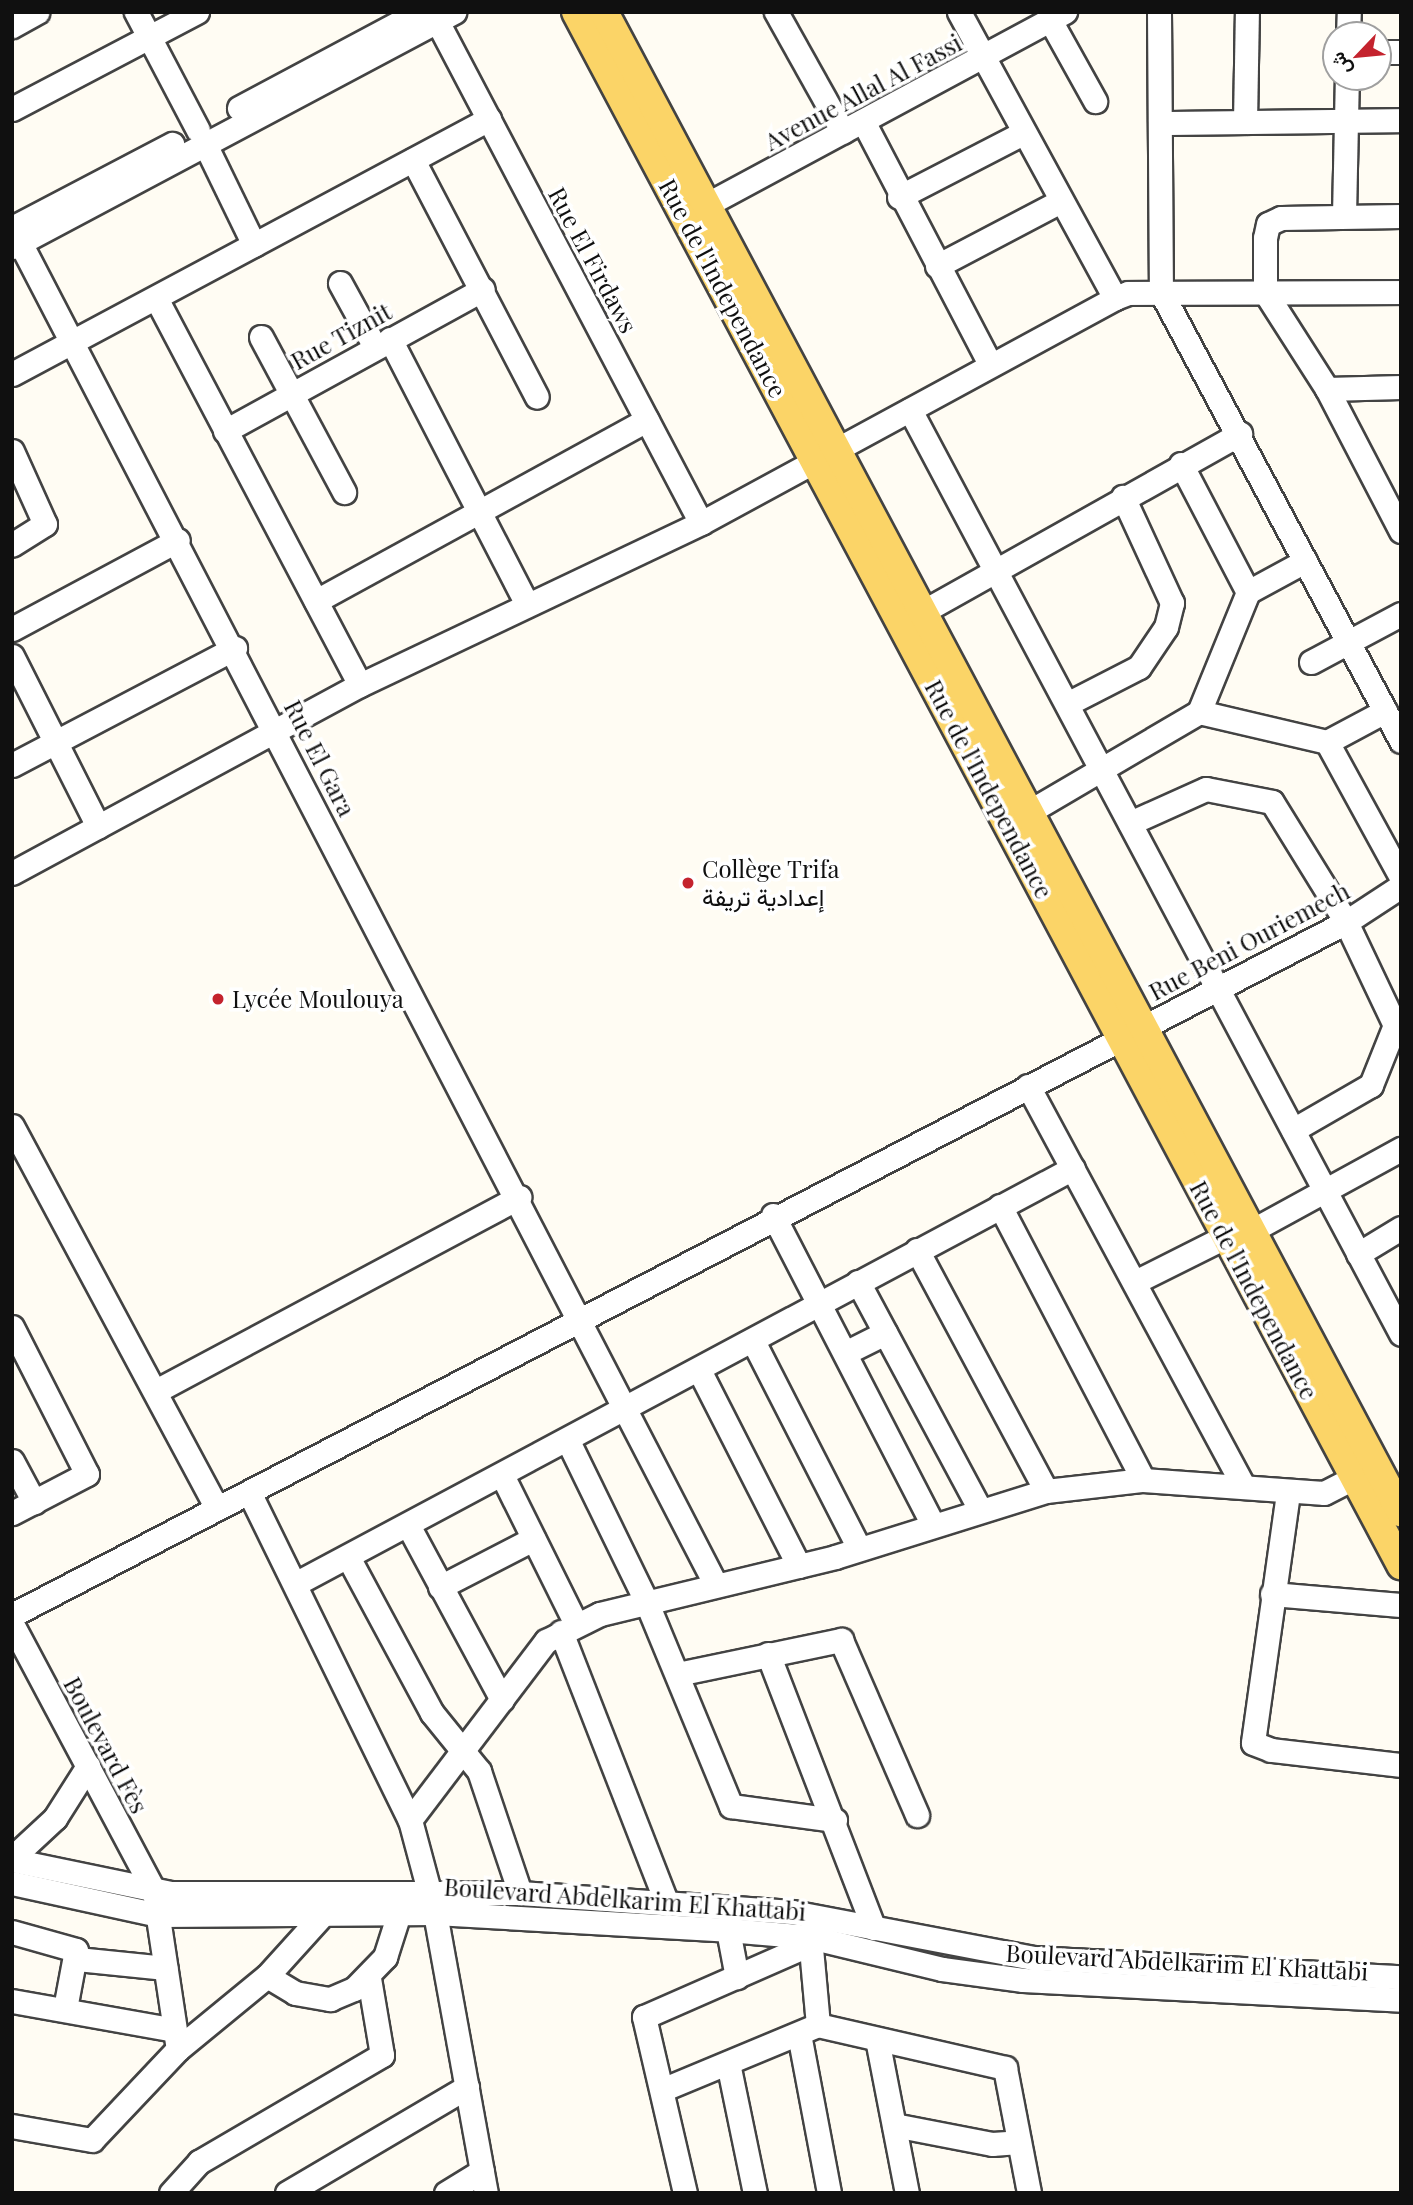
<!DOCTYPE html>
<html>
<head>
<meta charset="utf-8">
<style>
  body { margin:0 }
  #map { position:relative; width:1413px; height:2205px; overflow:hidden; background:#fffcf3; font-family:"Playfair Display",Vazirmatn,serif }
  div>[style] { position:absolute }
  .roads { filter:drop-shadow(2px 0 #434343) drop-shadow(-2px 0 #434343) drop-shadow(0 2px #434343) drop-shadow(0 -2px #434343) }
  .minor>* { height:23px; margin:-11.5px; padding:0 11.5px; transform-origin:11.5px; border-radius:11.5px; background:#fff }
  .major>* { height:28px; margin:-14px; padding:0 14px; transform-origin:14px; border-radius:14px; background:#fbd467 }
  .dots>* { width:19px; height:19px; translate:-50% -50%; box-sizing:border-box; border:4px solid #fff; border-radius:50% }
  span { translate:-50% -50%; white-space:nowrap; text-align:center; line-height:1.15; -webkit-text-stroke:7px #fff; paint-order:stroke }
  .street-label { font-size:24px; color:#101010 }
  .poi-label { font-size:24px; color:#101010 }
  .left { translate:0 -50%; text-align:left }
  .frame { position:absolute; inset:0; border:14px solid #101010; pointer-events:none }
  .north { position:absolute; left:1322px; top:21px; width:70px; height:70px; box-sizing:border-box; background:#fff; border:2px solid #9f9f9f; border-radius:50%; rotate:244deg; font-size:19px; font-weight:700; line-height:28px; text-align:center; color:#101010 }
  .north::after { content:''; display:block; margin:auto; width:24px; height:32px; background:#c4232e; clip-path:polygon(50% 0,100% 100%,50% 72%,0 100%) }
</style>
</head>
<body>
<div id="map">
  <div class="roads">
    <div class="minor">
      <div style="left:136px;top:12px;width:133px;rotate:62.3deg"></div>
      <div style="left:776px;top:12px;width:137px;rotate:60.8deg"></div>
      <div style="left:959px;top:12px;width:326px;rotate:61.4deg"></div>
      <div style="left:1159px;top:12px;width:280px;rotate:89.6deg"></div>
      <div style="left:1161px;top:292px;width:509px;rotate:61.87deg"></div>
      <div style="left:1050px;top:20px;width:93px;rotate:60.9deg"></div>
      <div style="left:437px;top:21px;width:567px;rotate:62.26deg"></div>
      <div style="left:12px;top:26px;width:29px;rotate:-29deg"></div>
      <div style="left:1348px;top:35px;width:23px;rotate:-88deg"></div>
      <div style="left:1378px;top:52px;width:23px"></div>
      <div style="left:239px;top:108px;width:204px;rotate:-28.1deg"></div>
      <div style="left:12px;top:109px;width:209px;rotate:-27.7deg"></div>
      <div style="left:863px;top:121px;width:272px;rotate:62.4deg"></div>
      <div style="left:1245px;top:122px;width:110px;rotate:-89deg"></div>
      <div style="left:1160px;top:123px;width:241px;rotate:-0.7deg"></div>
      <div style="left:205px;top:144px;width:112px;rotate:64.1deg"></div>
      <div style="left:413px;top:160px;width:267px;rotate:62.4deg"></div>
      <div style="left:899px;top:197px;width:140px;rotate:-27.3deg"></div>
      <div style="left:691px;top:213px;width:425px;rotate:-28.3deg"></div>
      <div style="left:1344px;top:216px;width:139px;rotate:-88.8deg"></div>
      <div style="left:1401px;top:216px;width:120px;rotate:179deg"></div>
      <div style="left:1281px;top:218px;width:14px;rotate:155deg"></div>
      <div style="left:1268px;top:224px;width:14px;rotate:102deg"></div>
      <div style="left:1265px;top:238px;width:54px;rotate:90deg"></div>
      <div style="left:1265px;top:292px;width:115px;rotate:57.4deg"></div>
      <div style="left:1327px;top:389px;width:160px;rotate:62.5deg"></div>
      <div style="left:12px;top:227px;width:1527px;rotate:62.6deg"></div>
      <div style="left:12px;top:228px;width:181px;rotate:-27.7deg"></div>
      <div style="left:12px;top:247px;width:501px;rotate:-28deg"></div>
      <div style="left:937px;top:266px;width:140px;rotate:-27.7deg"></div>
      <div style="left:340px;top:283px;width:73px;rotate:61.3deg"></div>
      <div style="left:156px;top:298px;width:437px;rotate:62.2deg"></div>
      <div style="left:261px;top:337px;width:176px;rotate:61.8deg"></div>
      <div style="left:390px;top:339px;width:296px;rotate:62.7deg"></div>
      <div style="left:12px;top:374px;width:541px;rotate:-28.13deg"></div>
      <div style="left:1327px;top:389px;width:74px;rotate:-1.5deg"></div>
      <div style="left:910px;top:410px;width:1046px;rotate:62.01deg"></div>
      <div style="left:225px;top:431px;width:294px;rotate:-28.8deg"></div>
      <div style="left:12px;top:451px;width:80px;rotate:65.7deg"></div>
      <div style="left:45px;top:524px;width:39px;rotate:148deg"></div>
      <div style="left:1181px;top:464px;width:144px;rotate:62.4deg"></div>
      <div style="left:1305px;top:561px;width:65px;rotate:151.5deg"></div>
      <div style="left:1248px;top:592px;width:130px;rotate:112.2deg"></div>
      <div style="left:1199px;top:712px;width:131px;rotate:13.2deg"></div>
      <div style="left:1327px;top:742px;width:66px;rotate:-28.1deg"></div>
      <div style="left:316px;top:601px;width:377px;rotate:-28.7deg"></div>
      <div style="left:908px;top:620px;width:381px;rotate:-29.3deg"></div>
      <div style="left:12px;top:629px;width:188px;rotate:-28.2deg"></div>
      <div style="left:12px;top:656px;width:191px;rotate:63.2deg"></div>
      <div style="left:1311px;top:662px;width:102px;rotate:-28.1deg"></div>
      <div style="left:1067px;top:704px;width:81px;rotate:-27.2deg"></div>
      <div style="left:1139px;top:667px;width:48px;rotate:-56deg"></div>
      <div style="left:1166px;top:627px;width:25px;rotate:-76deg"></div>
      <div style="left:1172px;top:603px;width:117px;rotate:-114.8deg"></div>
      <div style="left:1327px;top:742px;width:154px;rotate:61.3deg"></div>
      <div style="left:12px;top:765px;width:252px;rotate:-27.7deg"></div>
      <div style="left:1015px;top:820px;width:213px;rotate:-30.4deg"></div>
      <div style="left:1130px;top:823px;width:83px;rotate:-24.1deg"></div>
      <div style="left:1206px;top:789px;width:67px;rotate:11.1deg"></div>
      <div style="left:1272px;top:802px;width:141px;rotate:58.3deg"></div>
      <div style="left:1346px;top:922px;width:114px;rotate:64.6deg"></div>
      <div style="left:1395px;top:1025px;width:65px;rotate:111.8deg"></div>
      <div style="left:1371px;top:1085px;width:90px;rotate:150deg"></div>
      <div style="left:12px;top:873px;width:396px;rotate:-28.4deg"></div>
      <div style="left:360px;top:685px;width:378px;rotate:-25.4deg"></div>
      <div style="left:701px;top:523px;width:471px;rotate:-28.5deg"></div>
      <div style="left:1115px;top:298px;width:14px;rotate:-21deg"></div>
      <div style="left:1128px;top:293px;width:273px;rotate:-0.2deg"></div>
      <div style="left:1028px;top:1086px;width:455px;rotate:61.7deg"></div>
      <div style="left:12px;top:1126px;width:434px;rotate:61.8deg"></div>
      <div style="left:1000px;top:1206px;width:309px;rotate:62.4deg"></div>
      <div style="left:773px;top:1215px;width:347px;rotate:62.7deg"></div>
      <div style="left:1251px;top:1231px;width:171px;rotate:-28.7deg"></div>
      <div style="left:917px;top:1250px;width:273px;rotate:61.8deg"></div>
      <div style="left:1358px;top:1254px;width:50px;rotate:-31.2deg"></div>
      <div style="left:858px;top:1282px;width:256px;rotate:61.8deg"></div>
      <div style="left:1135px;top:1282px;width:103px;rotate:-26.6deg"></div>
      <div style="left:12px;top:1327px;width:165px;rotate:63deg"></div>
      <div style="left:87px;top:1474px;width:85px;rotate:152.5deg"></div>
      <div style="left:753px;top:1341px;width:233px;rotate:62.9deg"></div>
      <div style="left:845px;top:1353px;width:45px;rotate:-26.6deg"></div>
      <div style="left:699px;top:1370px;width:220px;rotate:63deg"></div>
      <div style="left:156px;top:1391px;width:412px;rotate:-28.1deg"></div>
      <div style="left:568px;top:1441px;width:178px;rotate:64deg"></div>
      <div style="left:646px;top:1601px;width:222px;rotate:67.5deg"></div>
      <div style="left:731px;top:1806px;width:105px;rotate:7.7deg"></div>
      <div style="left:12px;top:1461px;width:47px;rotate:61.8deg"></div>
      <div style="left:503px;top:1477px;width:164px;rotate:63.6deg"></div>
      <div style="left:249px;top:1492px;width:365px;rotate:63.9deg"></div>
      <div style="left:410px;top:1820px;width:96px;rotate:75deg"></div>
      <div style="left:435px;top:1913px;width:285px;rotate:79.7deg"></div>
      <div style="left:1288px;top:1493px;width:252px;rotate:98deg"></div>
      <div style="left:1253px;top:1743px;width:19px;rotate:21deg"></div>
      <div style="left:1271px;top:1750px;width:131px;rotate:6.6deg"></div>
      <div style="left:409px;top:1527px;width:196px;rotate:61.7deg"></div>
      <div style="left:348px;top:1557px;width:177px;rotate:61.7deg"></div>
      <div style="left:432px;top:1713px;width:75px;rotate:51deg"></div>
      <div style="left:479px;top:1771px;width:129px;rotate:71.4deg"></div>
      <div style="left:295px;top:1584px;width:882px;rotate:-28.13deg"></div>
      <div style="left:440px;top:1587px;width:105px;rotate:-27.3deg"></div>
      <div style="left:1272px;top:1594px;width:129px;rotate:4.9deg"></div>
      <div style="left:12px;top:1615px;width:1503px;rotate:-27.45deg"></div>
      <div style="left:1346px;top:922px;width:66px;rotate:-33.2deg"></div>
      <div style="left:12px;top:1624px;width:302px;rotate:62deg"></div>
      <div style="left:154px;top:1891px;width:160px;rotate:81.4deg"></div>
      <div style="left:178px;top:2049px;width:125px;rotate:133.4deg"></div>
      <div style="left:92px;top:2140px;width:81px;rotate:-170.1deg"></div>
      <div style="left:561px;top:1632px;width:292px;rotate:68.7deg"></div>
      <div style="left:768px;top:1654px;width:294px;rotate:68.9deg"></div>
      <div style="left:678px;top:1674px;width:167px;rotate:-11.8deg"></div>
      <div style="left:841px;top:1640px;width:191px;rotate:66.5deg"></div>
      <div style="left:410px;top:1820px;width:225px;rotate:-52.8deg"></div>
      <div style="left:546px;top:1641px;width:60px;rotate:-26.6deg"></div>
      <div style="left:600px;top:1614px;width:242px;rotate:-13.6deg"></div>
      <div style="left:835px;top:1557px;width:221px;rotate:-17.4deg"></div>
      <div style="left:1046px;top:1491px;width:98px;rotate:-6.5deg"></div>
      <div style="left:1143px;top:1480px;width:181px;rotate:4.1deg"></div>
      <div style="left:1324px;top:1493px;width:34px;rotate:-27deg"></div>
      <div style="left:12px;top:1858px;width:59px;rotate:-42.9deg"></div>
      <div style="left:55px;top:1818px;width:62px;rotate:-57.6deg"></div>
      <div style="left:12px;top:1860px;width:163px;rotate:11.7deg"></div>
      <div style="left:172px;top:1893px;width:348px"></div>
      <div style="left:520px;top:1893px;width:273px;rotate:4deg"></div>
      <div style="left:792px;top:1912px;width:245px;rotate:10.8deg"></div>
      <div style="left:1033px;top:1958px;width:368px;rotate:3deg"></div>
      <div style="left:12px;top:1883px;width:150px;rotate:12.3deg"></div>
      <div style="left:159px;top:1915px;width:276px;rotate:-0.4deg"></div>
      <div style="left:435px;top:1913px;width:293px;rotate:3.3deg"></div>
      <div style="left:728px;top:1930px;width:82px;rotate:4.9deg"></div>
      <div style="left:810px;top:1937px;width:136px;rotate:13.6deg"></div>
      <div style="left:942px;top:1969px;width:82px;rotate:7.7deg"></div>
      <div style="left:1023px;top:1980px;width:379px;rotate:3deg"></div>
      <div style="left:728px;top:1930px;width:48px;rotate:79.2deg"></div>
      <div style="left:12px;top:1932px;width:66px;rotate:15.7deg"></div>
      <div style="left:76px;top:1950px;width:60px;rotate:100.6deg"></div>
      <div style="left:77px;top:1959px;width:89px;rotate:5.8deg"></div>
      <div style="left:267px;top:1976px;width:33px;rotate:31deg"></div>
      <div style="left:295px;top:1993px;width:36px;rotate:10deg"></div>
      <div style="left:330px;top:1999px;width:26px;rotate:-23deg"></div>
      <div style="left:354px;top:1989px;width:45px;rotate:-45.9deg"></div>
      <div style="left:385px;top:1957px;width:46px;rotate:-72.3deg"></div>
      <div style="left:12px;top:2001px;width:165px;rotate:10.1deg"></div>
      <div style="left:818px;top:2025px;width:192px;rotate:12.9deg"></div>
      <div style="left:1005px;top:2068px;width:127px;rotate:79.1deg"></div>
      <div style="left:799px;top:2034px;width:162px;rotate:79.3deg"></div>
      <div style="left:877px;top:2039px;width:157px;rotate:79deg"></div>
      <div style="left:178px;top:2049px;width:115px;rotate:-39.4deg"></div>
      <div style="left:267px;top:1976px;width:84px;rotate:-47.9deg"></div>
      <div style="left:728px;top:2063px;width:133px;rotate:78.3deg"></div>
      <div style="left:664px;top:2089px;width:167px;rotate:-22.6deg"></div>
      <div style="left:818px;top:2025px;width:88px;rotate:-95.2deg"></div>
      <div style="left:894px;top:2125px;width:100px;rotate:11deg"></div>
      <div style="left:992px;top:2144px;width:27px;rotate:-4deg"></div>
      <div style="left:171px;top:2193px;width:42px;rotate:-47.9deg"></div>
      <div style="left:199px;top:2162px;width:212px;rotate:-30.3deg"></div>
      <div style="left:382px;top:2055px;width:78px;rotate:-99.6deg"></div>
      <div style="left:287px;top:2193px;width:209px;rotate:-30.5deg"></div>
      <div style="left:446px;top:2193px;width:42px;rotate:-31.4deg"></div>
      <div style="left:685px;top:2193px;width:181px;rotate:-103.1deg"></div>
      <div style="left:644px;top:2017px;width:181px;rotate:-23.7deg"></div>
    </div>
    <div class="major">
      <div style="left:576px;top:12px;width:1759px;rotate:62.02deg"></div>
      <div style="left:604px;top:12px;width:1699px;rotate:62.02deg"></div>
    </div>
  </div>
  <div class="dots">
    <div style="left:688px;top:883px;background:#c4232e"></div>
    <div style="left:218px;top:999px;background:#c4232e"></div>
  </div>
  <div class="street-label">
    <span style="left:863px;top:92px;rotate:-28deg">Avenue Allal Al Fassi</span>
    <span style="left:593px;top:260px;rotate:62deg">Rue El Firdaws</span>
    <span style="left:723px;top:288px;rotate:62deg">Rue de l'Independance</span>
    <span style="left:341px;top:336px;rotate:-29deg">Rue Tiznit</span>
    <span style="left:320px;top:758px;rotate:63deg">Rue El Gara</span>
    <span style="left:989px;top:789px;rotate:62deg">Rue de l'Independance</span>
    <span style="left:1249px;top:941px;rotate:-28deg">Rue Beni Ouriemech</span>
    <span style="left:1254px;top:1290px;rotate:62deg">Rue de l'Independance</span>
    <span style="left:106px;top:1745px;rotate:62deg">Boulevard Fès</span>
    <span style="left:625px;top:1899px;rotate:4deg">Boulevard Abdelkarim El Khattabi</span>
    <span style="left:1187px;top:1962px;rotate:3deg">Boulevard Abdelkarim El Khattabi</span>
  </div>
  <div class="poi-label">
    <span class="left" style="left:702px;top:883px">Collège Trifa<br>إعدادية تريفة</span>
    <span class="left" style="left:232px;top:999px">Lycée Moulouya</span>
  </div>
  <div class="frame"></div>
  <div class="north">ش</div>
</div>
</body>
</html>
